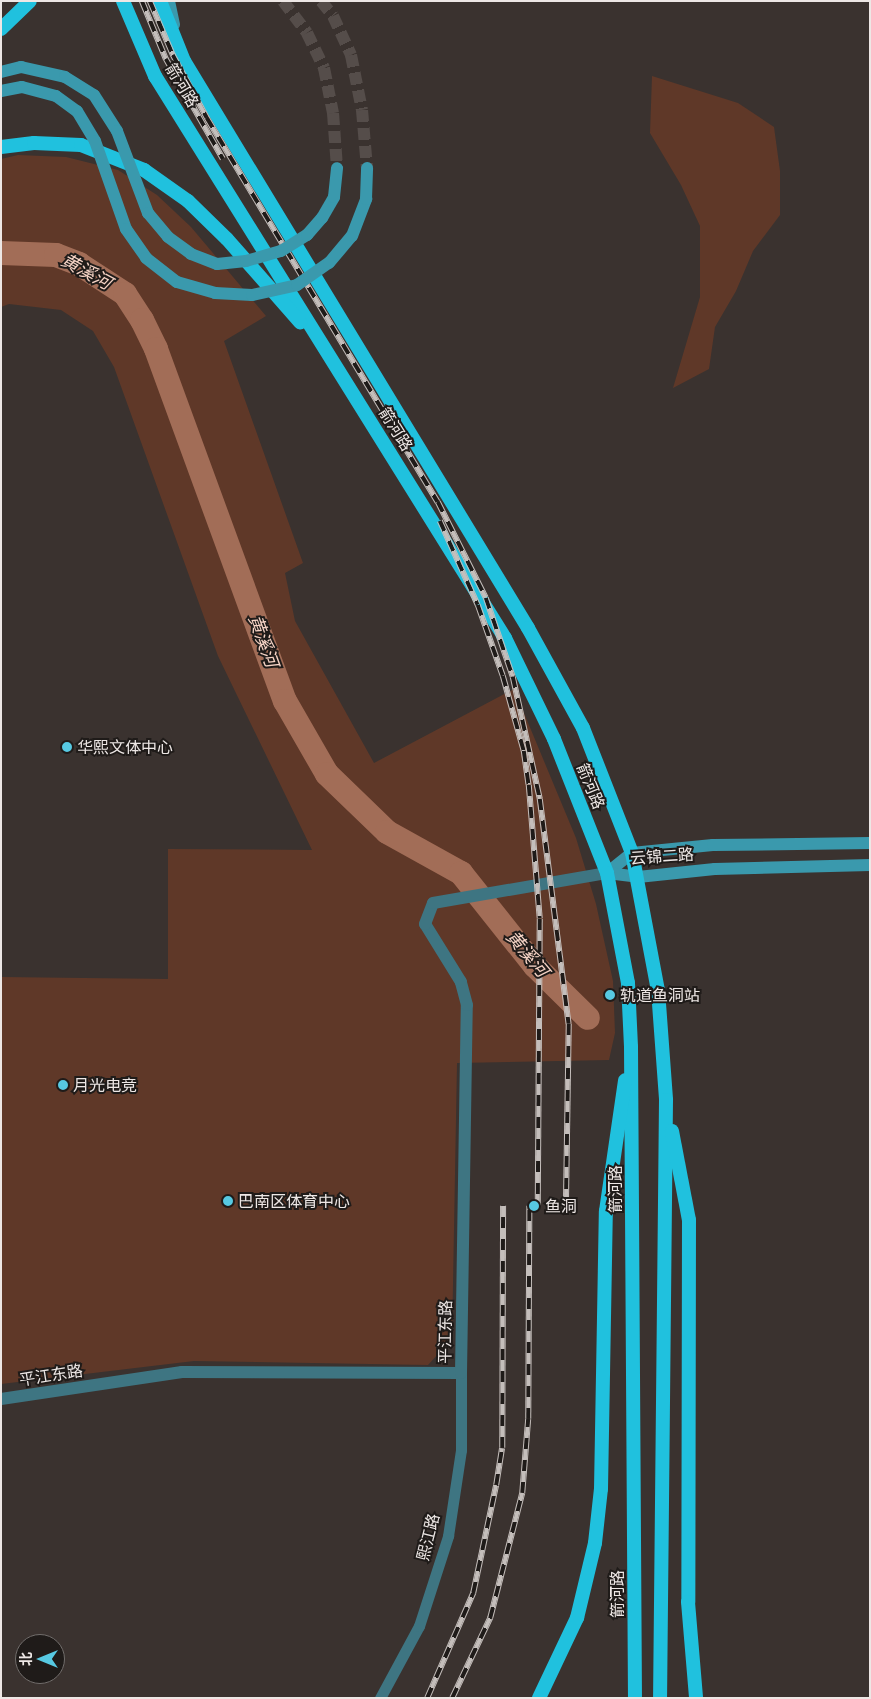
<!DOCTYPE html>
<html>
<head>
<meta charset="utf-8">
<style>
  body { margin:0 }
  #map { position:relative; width:871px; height:1699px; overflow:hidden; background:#3a322f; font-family:Merriweather,"Noto Sans SC",serif }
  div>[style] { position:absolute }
  .green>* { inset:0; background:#5f3828 }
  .river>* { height:24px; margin:-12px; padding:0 12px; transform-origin:12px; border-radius:12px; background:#a26d57 }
  .secondary-tunnel>* { height:12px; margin-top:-6px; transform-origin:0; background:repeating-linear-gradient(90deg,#554d4a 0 12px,transparent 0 18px) }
  .minor>* { height:11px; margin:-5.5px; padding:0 5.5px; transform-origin:5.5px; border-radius:5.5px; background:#3e7582 }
  .tertiary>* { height:12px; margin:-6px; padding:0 6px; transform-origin:6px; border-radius:6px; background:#3e7582 }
  .secondary>* { height:12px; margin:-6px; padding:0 6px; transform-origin:6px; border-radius:6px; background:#3a99ad }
  .trunk>* { height:14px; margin:-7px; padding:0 7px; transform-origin:7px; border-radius:7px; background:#20c1de }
  .rail>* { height:5.5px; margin-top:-2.75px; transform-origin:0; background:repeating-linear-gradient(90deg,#1f1b19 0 11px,#c4bebb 0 22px); box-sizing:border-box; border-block:1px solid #c4bebb }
  .secondary-bridge>* { height:12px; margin:-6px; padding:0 6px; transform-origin:6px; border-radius:6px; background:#3a99ad }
  .dots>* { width:14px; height:14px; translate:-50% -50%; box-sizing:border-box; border:2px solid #1f1b19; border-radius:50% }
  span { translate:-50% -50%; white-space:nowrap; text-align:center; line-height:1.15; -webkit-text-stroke:4px #1f1b19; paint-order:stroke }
  .street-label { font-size:16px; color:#ede7e5 }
  .poi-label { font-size:16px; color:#ede7e5 }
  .left { translate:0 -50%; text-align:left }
  .water-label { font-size:18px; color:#f6d4c6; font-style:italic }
  .frame { position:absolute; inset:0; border:2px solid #ede7e5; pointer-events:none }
  .north { position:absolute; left:15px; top:1634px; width:50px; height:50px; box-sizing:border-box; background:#1f1b19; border:1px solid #716d6b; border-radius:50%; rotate:270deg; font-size:14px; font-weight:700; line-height:20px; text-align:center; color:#ede7e5 }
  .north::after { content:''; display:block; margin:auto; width:18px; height:22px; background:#57c9e2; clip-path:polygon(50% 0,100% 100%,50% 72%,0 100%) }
</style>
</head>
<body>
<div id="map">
  <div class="green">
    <div style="clip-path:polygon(652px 76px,738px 103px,774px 127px,780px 171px,780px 215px,753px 251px,736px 291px,715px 327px,709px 369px,673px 388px,700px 297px,700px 226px,681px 185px,650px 133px)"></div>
    <div style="clip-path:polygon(18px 155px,66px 157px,118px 170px,157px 195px,191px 227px,266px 316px,224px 341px,303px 563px,285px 573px,295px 621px,374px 763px,514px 689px,576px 838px,596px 904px,613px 981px,615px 1033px,609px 1060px,457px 1063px,452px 1339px,428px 1365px,194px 1361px,1px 1384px,1px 977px,168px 979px,168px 849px,312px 850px,218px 656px,114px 367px,93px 331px,61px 310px,9px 304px,1px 307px,1px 159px)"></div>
  </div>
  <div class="river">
    <div style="left:1px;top:253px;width:55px;rotate:2.1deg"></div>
    <div style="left:56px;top:255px;width:25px;rotate:21deg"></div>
    <div style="left:79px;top:264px;width:55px;rotate:33.1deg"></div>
    <div style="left:125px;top:294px;width:31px;rotate:57deg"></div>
    <div style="left:142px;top:320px;width:32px;rotate:64deg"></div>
    <div style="left:156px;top:349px;width:375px;rotate:69.9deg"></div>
    <div style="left:285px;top:701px;width:84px;rotate:60.1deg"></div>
    <div style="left:327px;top:774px;width:83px;rotate:44deg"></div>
    <div style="left:387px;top:832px;width:85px;rotate:29deg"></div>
    <div style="left:461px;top:873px;width:119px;rotate:51.5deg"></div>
    <div style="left:535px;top:966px;width:74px;rotate:44.5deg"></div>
  </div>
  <div class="secondary-tunnel">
    <div style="left:283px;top:1px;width:40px;rotate:53deg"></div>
    <div style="left:307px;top:33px;width:39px;rotate:64deg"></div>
    <div style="left:324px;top:68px;width:46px;rotate:78.7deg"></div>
    <div style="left:333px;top:113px;width:55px;rotate:85.8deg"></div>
    <div style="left:321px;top:1px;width:19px;rotate:51deg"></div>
    <div style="left:333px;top:16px;width:43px;rotate:65.2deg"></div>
    <div style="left:351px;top:55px;width:56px;rotate:78.7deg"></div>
    <div style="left:362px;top:110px;width:58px;rotate:85.1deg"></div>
  </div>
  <div class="minor">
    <div style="left:380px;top:1698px;width:82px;rotate:-61.6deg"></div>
    <div style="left:419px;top:1626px;width:95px;rotate:-72.1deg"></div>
    <div style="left:448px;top:1536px;width:87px;rotate:-81.4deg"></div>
    <div style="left:461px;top:1450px;width:77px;rotate:-90deg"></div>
  </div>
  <div class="tertiary">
    <div style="left:1px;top:1399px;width:183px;rotate:-8.5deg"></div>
    <div style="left:182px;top:1372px;width:279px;rotate:0.2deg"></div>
    <div style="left:461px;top:1373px;width:368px;rotate:-89.1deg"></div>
    <div style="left:467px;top:1005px;width:24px;rotate:-105deg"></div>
    <div style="left:461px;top:982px;width:68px;rotate:-121.8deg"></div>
    <div style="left:425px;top:924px;width:22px;rotate:-69deg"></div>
    <div style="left:433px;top:903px;width:177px;rotate:-9.8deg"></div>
  </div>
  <div class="secondary">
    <div style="left:169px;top:1px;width:24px;rotate:78deg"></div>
    <div style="left:1px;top:72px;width:21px;rotate:-14deg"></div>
    <div style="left:21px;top:67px;width:45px;rotate:12.8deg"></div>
    <div style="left:1px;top:91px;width:21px;rotate:-11deg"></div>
    <div style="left:22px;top:87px;width:35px;rotate:15deg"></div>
    <div style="left:607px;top:873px;width:32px;rotate:-39deg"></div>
    <div style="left:632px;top:853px;width:81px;rotate:-5.6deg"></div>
    <div style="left:713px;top:845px;width:157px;rotate:-0.7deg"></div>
    <div style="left:607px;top:873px;width:31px;rotate:7deg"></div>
    <div style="left:638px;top:877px;width:77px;rotate:-5.9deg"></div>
    <div style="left:715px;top:869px;width:155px;rotate:-1.5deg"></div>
  </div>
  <div class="trunk">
    <div style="left:123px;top:1px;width:82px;rotate:66.9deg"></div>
    <div style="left:155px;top:76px;width:662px;rotate:58.09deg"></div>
    <div style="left:505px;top:638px;width:112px;rotate:64.1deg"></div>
    <div style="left:554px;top:739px;width:144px;rotate:68.4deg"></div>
    <div style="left:607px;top:873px;width:112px;rotate:79.2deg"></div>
    <div style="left:628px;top:983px;width:64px;rotate:87.3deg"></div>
    <div style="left:631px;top:1047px;width:651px;rotate:89.65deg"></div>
    <div style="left:160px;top:1px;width:65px;rotate:68.2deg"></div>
    <div style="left:184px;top:61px;width:663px;rotate:58.75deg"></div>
    <div style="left:528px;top:628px;width:114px;rotate:61.2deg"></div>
    <div style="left:583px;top:728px;width:134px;rotate:68.6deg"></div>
    <div style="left:632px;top:853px;width:139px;rotate:79.3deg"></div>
    <div style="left:658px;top:990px;width:110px;rotate:85.8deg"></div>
    <div style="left:666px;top:1100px;width:598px;rotate:90.57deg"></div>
    <div style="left:1px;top:29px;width:40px;rotate:-44deg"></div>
    <div style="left:1px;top:147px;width:33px;rotate:-7deg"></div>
    <div style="left:34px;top:143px;width:47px;rotate:2.4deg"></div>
    <div style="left:81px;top:145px;width:68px;rotate:21.6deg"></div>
    <div style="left:144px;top:170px;width:54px;rotate:35.2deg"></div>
    <div style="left:188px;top:201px;width:54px;rotate:44.3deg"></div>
    <div style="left:227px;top:239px;width:111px;rotate:48.7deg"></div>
    <div style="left:672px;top:1131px;width:91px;rotate:79.2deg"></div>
    <div style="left:689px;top:1220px;width:382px;rotate:90.1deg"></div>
    <div style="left:688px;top:1602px;width:96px;rotate:85.2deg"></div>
    <div style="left:539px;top:1698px;width:89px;rotate:-64.6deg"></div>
    <div style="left:577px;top:1618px;width:77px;rotate:-76.5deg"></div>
    <div style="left:595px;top:1543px;width:54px;rotate:-83.7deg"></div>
    <div style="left:601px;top:1489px;width:278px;rotate:-89deg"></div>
    <div style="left:606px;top:1211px;width:132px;rotate:-81.7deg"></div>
  </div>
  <div class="rail">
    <div style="left:142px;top:1px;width:63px;rotate:67.5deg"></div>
    <div style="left:166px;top:59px;width:115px;rotate:60.3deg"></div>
    <div style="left:150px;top:1px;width:59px;rotate:66.9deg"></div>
    <div style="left:173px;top:55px;width:72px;rotate:61.6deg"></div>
    <div style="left:207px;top:118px;width:448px;rotate:59deg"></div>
    <div style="left:438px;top:502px;width:107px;rotate:63.4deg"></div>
    <div style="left:486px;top:598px;width:83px;rotate:71.1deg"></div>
    <div style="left:513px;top:677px;width:125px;rotate:77.5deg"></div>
    <div style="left:540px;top:799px;width:227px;rotate:82.7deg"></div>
    <div style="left:569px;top:1024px;width:182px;rotate:90.9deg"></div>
    <div style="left:440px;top:521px;width:92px;rotate:65.7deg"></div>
    <div style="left:478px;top:605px;width:75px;rotate:70.6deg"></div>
    <div style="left:503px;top:676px;width:78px;rotate:74.4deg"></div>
    <div style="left:524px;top:751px;width:34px;rotate:82deg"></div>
    <div style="left:529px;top:785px;width:134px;rotate:85.3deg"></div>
    <div style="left:540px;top:919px;width:287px;rotate:90.4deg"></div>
    <div style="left:427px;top:1698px;width:115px;rotate:-66.3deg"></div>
    <div style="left:473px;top:1593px;width:110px;rotate:-78deg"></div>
    <div style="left:496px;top:1485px;width:37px;rotate:-81deg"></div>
    <div style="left:502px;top:1448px;width:242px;rotate:-89.8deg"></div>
    <div style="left:452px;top:1698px;width:89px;rotate:-64.6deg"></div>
    <div style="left:490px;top:1618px;width:129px;rotate:-75.6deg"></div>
    <div style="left:522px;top:1493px;width:74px;rotate:-85.4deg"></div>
    <div style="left:528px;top:1419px;width:213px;rotate:-89.7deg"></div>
  </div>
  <div class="secondary-bridge">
    <div style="left:65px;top:77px;width:34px;rotate:32deg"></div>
    <div style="left:94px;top:95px;width:43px;rotate:57.4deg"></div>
    <div style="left:117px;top:131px;width:88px;rotate:69.3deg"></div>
    <div style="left:148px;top:213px;width:31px;rotate:50deg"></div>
    <div style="left:168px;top:237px;width:29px;rotate:36deg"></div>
    <div style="left:191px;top:254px;width:28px;rotate:21deg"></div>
    <div style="left:217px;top:264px;width:29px;rotate:-6deg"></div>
    <div style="left:246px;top:261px;width:36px;rotate:-16deg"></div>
    <div style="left:281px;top:251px;width:31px;rotate:-32deg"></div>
    <div style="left:307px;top:235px;width:23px;rotate:-49deg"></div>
    <div style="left:322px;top:218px;width:24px;rotate:-60deg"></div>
    <div style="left:334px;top:197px;width:29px;rotate:-84deg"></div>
    <div style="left:56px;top:96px;width:26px;rotate:36deg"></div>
    <div style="left:77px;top:111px;width:35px;rotate:59deg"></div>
    <div style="left:95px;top:141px;width:93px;rotate:70.6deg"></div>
    <div style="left:126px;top:229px;width:35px;rotate:55deg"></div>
    <div style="left:146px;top:258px;width:39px;rotate:38deg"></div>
    <div style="left:177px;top:282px;width:40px;rotate:16deg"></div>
    <div style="left:215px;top:293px;width:37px;rotate:3deg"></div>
    <div style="left:252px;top:295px;width:46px;rotate:-12.5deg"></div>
    <div style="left:297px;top:285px;width:39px;rotate:-35deg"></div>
    <div style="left:329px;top:263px;width:35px;rotate:-50deg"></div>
    <div style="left:352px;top:236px;width:40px;rotate:-69deg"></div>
    <div style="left:366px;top:199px;width:31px;rotate:-88deg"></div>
  </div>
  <div class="dots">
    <div style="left:67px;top:747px;background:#57c9e2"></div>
    <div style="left:610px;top:995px;background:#57c9e2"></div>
    <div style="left:63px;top:1085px;background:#57c9e2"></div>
    <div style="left:228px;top:1201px;background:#57c9e2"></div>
    <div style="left:534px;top:1206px;background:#57c9e2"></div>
  </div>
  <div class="street-label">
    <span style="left:182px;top:85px;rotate:59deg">箭河路</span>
    <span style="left:396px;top:429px;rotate:58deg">箭河路</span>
    <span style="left:591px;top:786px;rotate:68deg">箭河路</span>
    <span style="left:662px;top:856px;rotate:-4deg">云锦二路</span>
    <span style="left:615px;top:1189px;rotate:-90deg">箭河路</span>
    <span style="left:445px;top:1332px;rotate:-89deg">平江东路</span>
    <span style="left:51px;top:1375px;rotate:-9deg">平江东路</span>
    <span style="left:428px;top:1537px;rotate:-76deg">熙江路</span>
    <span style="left:617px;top:1594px;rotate:-90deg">箭河路</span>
  </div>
  <div class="poi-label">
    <span class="left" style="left:77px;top:747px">华熙文体中心</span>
    <span class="left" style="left:620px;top:995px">轨道鱼洞站</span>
    <span class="left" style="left:73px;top:1085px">月光电竞</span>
    <span class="left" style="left:238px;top:1201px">巴南区体育中心</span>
    <span class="left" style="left:545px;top:1206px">鱼洞</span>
  </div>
  <div class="water-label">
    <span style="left:86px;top:272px;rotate:29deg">黄溪河</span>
    <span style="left:263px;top:641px;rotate:70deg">黄溪河</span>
    <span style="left:527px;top:954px;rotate:50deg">黄溪河</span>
  </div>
  <div class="frame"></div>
  <div class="north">北</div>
</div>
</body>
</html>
